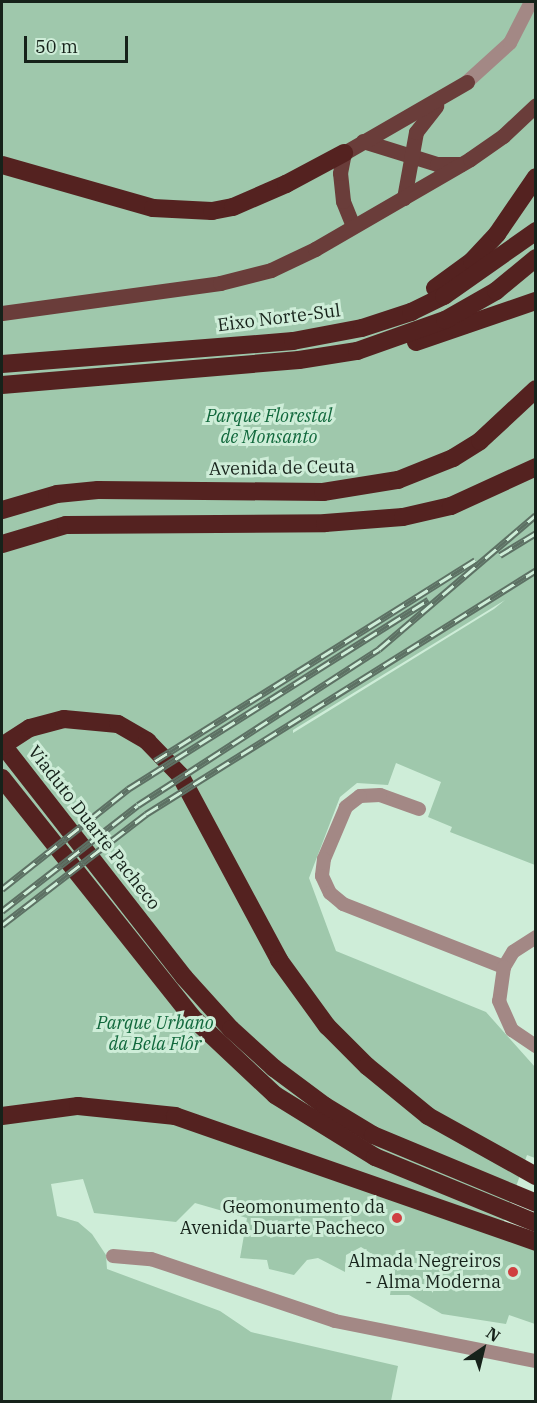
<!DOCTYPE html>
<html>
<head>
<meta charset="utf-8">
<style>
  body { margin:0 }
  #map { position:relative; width:537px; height:1403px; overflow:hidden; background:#ceedd8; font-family:"IBM Plex Serif",serif }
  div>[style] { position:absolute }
  .green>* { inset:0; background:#9fc8ac }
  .minor>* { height:14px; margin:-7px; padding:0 7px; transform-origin:7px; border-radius:7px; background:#a38885 }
  .major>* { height:15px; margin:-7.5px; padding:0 7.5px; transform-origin:7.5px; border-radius:7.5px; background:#6a3d3a }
  .highway>* { height:18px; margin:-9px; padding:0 9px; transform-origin:9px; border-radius:9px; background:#542220 }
  .rail>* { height:7px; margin-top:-3.5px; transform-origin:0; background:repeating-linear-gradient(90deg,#ceedd8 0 14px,#5d7164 0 28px); box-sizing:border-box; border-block:2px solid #5d7164 }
  .dots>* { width:16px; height:16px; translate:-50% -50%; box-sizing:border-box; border:3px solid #ceedd8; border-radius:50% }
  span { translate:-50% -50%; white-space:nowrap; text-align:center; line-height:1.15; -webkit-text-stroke:6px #ceedd8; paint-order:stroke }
  .street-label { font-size:18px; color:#16221a }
  .park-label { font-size:18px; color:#11683c; font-style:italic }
  .poi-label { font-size:18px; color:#16221a }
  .right { translate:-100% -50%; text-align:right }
  .frame { position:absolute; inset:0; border:3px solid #16221a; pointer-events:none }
  .north { position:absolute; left:453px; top:1319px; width:60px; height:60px; -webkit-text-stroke:4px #ceedd8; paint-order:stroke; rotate:35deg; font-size:16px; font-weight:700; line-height:24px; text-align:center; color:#16221a }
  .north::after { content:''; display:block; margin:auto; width:21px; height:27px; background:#16221a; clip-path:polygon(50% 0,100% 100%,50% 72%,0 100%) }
  .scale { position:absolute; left:24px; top:36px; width:104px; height:27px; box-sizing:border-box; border:3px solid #16221a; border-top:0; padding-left:8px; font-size:18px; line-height:21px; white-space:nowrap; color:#16221a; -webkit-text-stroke:4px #ceedd8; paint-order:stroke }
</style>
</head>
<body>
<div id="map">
  <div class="green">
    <div style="clip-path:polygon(evenodd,2px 2px,535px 2px,535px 865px,450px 832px,452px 827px,428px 817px,441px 782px,396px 763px,388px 785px,357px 783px,340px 797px,309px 878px,336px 951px,486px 1012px,535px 1067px,535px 1158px,527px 1155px,500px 1233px,535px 1246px,535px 1324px,509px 1315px,506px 1324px,442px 1314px,409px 1295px,390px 1295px,394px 1268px,361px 1247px,346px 1255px,345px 1272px,318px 1258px,307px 1260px,294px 1275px,269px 1269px,267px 1260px,240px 1258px,247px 1218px,195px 1203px,176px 1222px,94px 1213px,83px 1179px,51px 1184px,57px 1216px,78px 1222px,92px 1234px,106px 1255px,107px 1269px,220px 1311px,251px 1332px,398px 1366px,391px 1401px,2px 1402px,2px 2px,505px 600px,494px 609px,293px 733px,293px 730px,505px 600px)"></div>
  </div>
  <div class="minor">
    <div style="left:467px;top:82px;width:58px;rotate:-42.2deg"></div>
    <div style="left:510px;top:43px;width:46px;rotate:-62.9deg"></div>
    <div style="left:419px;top:809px;width:41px;rotate:-160.3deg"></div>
    <div style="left:380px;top:795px;width:20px;rotate:177deg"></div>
    <div style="left:360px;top:796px;width:18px;rotate:142deg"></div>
    <div style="left:346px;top:807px;width:56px;rotate:112.9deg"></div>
    <div style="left:324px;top:859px;width:17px;rotate:97deg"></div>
    <div style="left:322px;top:876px;width:19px;rotate:65deg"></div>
    <div style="left:330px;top:893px;width:17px;rotate:40deg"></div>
    <div style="left:343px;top:904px;width:173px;rotate:21.4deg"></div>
    <div style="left:536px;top:937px;width:27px;rotate:147deg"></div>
    <div style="left:513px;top:952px;width:17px;rotate:121deg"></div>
    <div style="left:504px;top:967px;width:34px;rotate:98deg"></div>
    <div style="left:499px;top:1001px;width:32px;rotate:66deg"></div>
    <div style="left:512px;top:1030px;width:29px;rotate:34deg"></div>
    <div style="left:113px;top:1256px;width:38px;rotate:5deg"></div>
    <div style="left:151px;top:1259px;width:194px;rotate:18.6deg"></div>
    <div style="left:335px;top:1321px;width:205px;rotate:11.3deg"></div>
  </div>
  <div class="major">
    <div style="left:363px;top:141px;width:77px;rotate:17.3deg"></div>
    <div style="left:437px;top:164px;width:24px"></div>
    <div style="left:404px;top:198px;width:67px;rotate:-79.7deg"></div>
    <div style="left:416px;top:132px;width:33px;rotate:-52deg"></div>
    <div style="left:353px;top:226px;width:27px;rotate:-112deg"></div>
    <div style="left:343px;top:201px;width:28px;rotate:-96deg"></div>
    <div style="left:340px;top:173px;width:20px;rotate:-79deg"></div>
    <div style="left:344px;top:153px;width:142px;rotate:-30deg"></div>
    <div style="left:2px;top:313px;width:220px;rotate:-7.8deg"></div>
    <div style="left:220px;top:283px;width:53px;rotate:-14.3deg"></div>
    <div style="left:271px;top:270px;width:49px;rotate:-25.5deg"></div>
    <div style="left:315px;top:249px;width:179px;rotate:-30.1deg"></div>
    <div style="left:470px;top:159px;width:40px;rotate:-34.9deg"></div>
    <div style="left:503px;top:136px;width:45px;rotate:-43.2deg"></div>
  </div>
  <div class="highway">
    <div style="left:2px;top:165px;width:157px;rotate:15.9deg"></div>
    <div style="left:153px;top:208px;width:59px;rotate:2.9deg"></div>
    <div style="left:212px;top:211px;width:21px;rotate:-11deg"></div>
    <div style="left:233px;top:207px;width:58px;rotate:-23.5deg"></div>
    <div style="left:286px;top:184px;width:66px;rotate:-28.1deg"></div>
    <div style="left:435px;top:288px;width:46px;rotate:-36.1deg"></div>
    <div style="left:472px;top:261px;width:37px;rotate:-47deg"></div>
    <div style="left:497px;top:234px;width:69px;rotate:-55.6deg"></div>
    <div style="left:416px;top:342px;width:127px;rotate:-18.9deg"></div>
    <div style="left:2px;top:364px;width:292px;rotate:-4.5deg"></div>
    <div style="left:293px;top:341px;width:70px;rotate:-10.7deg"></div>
    <div style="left:362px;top:328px;width:52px;rotate:-18.1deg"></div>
    <div style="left:411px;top:312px;width:37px;rotate:-26deg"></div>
    <div style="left:444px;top:296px;width:113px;rotate:-35.2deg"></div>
    <div style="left:2px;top:385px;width:298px;rotate:-4.8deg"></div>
    <div style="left:299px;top:360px;width:59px;rotate:-8.8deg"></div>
    <div style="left:357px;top:351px;width:93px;rotate:-19.4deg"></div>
    <div style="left:445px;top:320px;width:59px;rotate:-29.6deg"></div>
    <div style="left:496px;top:291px;width:52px;rotate:-39.5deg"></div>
    <div style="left:2px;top:510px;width:57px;rotate:-16.2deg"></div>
    <div style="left:57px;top:494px;width:41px;rotate:-5.6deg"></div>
    <div style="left:98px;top:490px;width:225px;rotate:0.5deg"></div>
    <div style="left:323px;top:492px;width:76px;rotate:-9.1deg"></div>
    <div style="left:398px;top:480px;width:59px;rotate:-21.8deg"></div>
    <div style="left:453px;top:458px;width:32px;rotate:-32deg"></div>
    <div style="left:480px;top:441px;width:76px;rotate:-42.9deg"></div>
    <div style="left:2px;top:544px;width:67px;rotate:-16.5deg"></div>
    <div style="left:66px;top:525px;width:259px;rotate:-0.4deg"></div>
    <div style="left:325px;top:523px;width:78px;rotate:-4.4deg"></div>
    <div style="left:403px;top:517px;width:49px;rotate:-12.9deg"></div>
    <div style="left:451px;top:506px;width:94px;rotate:-24.6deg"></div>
    <div style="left:2px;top:744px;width:296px;rotate:52deg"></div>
    <div style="left:184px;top:977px;width:70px;rotate:47.9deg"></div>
    <div style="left:231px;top:1029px;width:58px;rotate:42.2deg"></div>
    <div style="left:274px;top:1068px;width:64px;rotate:36.7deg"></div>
    <div style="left:325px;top:1106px;width:56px;rotate:31.1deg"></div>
    <div style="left:373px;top:1135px;width:177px;rotate:22.6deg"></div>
    <div style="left:2px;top:746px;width:33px;rotate:-33deg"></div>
    <div style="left:30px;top:728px;width:35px;rotate:-15deg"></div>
    <div style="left:64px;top:719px;width:54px;rotate:5.3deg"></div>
    <div style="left:118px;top:724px;width:34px;rotate:30deg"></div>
    <div style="left:147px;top:741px;width:47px;rotate:45.9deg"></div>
    <div style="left:180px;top:775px;width:210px;rotate:61.8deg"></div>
    <div style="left:279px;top:960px;width:82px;rotate:54deg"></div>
    <div style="left:327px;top:1026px;width:57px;rotate:45deg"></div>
    <div style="left:367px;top:1066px;width:79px;rotate:39.3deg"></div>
    <div style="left:428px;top:1116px;width:124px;rotate:29.1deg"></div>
    <div style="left:2px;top:778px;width:305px;rotate:51.5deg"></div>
    <div style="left:192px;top:1017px;width:114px;rotate:43.2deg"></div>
    <div style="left:275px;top:1095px;width:118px;rotate:31.8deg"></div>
    <div style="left:375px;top:1157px;width:174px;rotate:22.3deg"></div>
    <div style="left:2px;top:1116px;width:77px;rotate:-7.5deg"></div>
    <div style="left:78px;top:1106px;width:98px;rotate:5.9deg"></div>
    <div style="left:175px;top:1116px;width:382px;rotate:19.2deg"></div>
  </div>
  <div class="rail">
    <div style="left:500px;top:555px;width:42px;rotate:-31.4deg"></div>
    <div style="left:155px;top:761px;width:378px;rotate:-32.1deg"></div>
    <div style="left:2px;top:889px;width:161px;rotate:-38.4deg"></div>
    <div style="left:128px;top:789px;width:355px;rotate:-32.2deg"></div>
    <div style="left:2px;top:911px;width:172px;rotate:-37.9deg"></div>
    <div style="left:138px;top:805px;width:287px;rotate:-32.9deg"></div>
    <div style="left:379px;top:649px;width:206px;rotate:-40.5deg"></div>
    <div style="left:2px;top:925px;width:182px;rotate:-37.6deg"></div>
    <div style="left:146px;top:814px;width:460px;rotate:-32deg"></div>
  </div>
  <div class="dots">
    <div style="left:397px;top:1218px;background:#cf4041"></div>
    <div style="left:513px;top:1272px;background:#cf4041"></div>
  </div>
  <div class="street-label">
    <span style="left:279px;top:318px;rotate:-7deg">Eixo Norte-Sul</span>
    <span style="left:282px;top:468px;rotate:-1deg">Avenida de Ceuta</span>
    <span style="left:94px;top:828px;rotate:52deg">Viaduto Duarte Pacheco</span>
  </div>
  <div class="park-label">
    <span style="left:269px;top:427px">Parque Florestal<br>de Monsanto</span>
    <span style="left:155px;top:1034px">Parque Urbano<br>da Bela Flôr</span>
  </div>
  <div class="poi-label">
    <span class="right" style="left:385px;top:1218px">Geomonumento da<br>Avenida Duarte Pacheco</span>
    <span class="right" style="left:501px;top:1272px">Almada Negreiros<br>- Alma Moderna</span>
  </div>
  <div class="frame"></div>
  <div class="north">N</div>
  <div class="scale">50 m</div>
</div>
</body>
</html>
